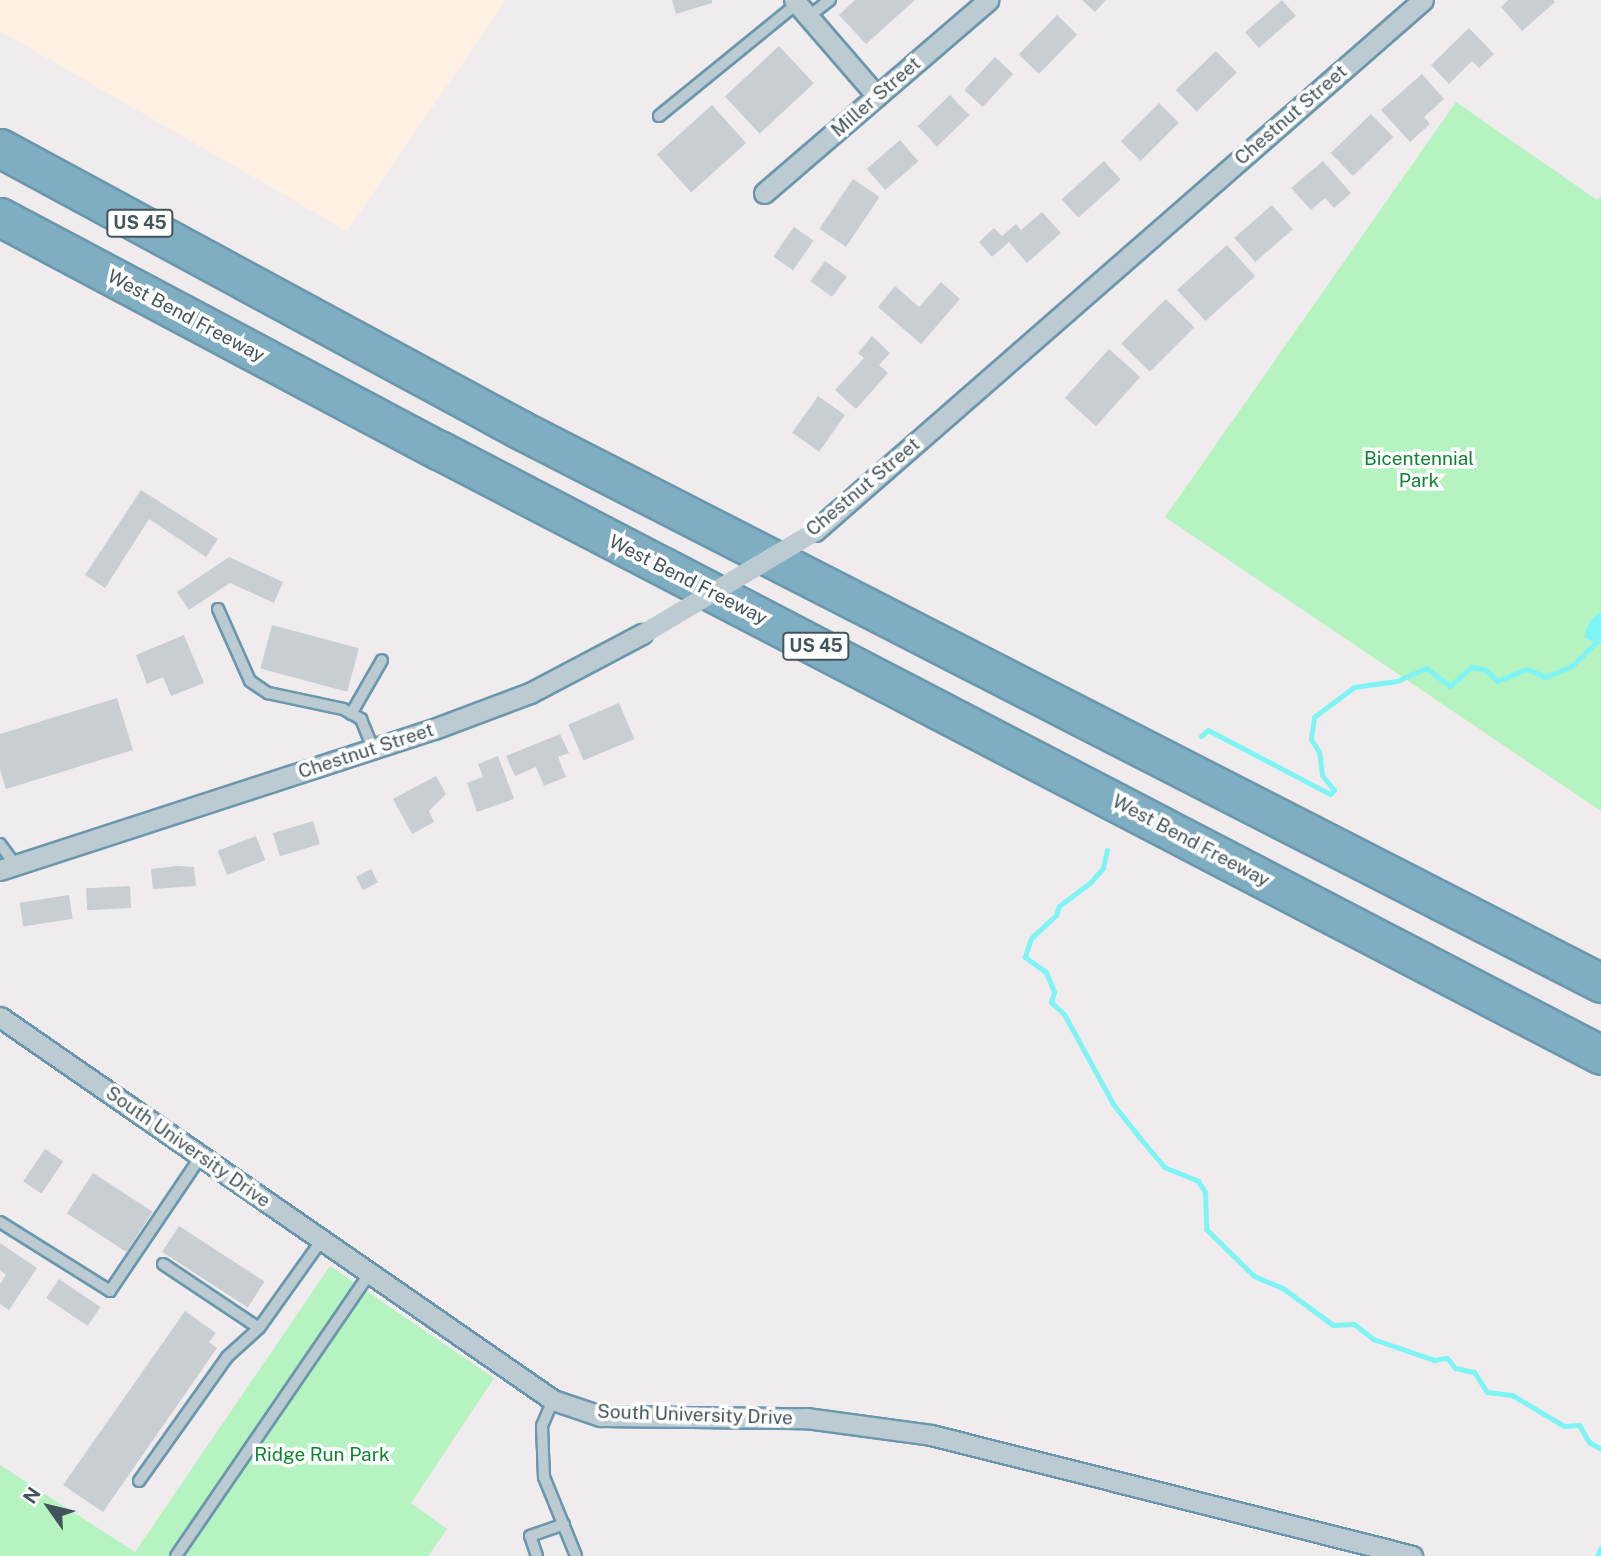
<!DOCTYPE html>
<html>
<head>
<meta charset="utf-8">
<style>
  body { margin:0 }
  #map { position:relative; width:1601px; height:1556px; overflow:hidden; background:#f0eced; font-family:"Public Sans",sans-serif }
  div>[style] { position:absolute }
  .commercial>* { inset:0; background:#fef0e3 }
  .green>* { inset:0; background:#b5f3c1 }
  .water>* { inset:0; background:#7ef4f4 }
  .stream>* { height:5px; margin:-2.5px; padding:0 2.5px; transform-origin:2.5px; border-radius:2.5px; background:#7ef4f4 }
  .building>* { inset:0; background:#c8ced2; transform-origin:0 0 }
  .roads { filter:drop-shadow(2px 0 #6a97ad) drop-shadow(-2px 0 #6a97ad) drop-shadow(0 2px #6a97ad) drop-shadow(0 -2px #6a97ad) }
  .service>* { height:10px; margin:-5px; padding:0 5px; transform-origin:5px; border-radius:5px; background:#bbcbd1 }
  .minor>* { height:19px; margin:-9.5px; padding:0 9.5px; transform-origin:9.5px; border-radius:9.5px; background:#bbcbd1 }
  .motorway>* { height:37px; margin:-18.5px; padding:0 18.5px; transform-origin:18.5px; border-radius:18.5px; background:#7fadc1 }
  .minor-bridge>* { height:19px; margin:-9.5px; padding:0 9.5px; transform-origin:9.5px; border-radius:9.5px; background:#bbcbd1 }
  span { translate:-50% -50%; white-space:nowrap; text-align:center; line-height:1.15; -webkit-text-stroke:7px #fff; paint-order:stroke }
  .shield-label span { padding:2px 5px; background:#fff; border:2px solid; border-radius:5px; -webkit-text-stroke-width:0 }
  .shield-label { font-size:18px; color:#43555c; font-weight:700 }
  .street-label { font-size:19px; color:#43555c }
  .park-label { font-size:19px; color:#0d8431 }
  .north { position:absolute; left:14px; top:1472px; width:70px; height:70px; -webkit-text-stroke:5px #fff; paint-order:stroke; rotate:304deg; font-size:19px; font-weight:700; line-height:28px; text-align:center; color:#43555c }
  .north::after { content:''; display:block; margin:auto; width:24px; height:32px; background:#43555c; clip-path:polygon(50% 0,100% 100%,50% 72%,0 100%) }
</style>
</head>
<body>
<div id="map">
  <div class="commercial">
    <div style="clip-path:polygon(0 0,506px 0,347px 231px,0 31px)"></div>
  </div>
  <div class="green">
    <div style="clip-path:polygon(1456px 102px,1597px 200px,1601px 196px,1601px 811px,1165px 517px)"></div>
    <div style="clip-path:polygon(330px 1266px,494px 1378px,411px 1503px,447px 1529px,428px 1556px,0 1556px,0 1465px,135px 1552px)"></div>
  </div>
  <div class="water">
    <div style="clip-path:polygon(1601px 611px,1601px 645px,1584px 637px,1589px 622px)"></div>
  </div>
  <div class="stream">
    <div style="left:1201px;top:736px;width:9px;rotate:-41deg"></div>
    <div style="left:1208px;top:730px;width:138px;rotate:27.7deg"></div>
    <div style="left:1330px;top:794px;width:6px;rotate:-45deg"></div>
    <div style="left:1334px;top:790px;width:19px;rotate:-129deg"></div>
    <div style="left:1322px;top:775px;width:23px;rotate:-97deg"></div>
    <div style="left:1319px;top:752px;width:15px;rotate:-122deg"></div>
    <div style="left:1311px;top:739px;width:22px;rotate:-82deg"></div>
    <div style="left:1314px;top:717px;width:50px;rotate:-36.9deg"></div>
    <div style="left:1354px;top:687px;width:43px;rotate:-7.9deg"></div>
    <div style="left:1397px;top:681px;width:32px;rotate:-24deg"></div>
    <div style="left:1426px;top:668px;width:30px;rotate:37deg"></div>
    <div style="left:1450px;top:686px;width:28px;rotate:-42deg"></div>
    <div style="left:1471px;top:667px;width:15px;rotate:11deg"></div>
    <div style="left:1486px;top:670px;width:16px;rotate:45deg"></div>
    <div style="left:1497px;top:681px;width:32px;rotate:-22deg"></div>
    <div style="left:1527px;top:669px;width:20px;rotate:24deg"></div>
    <div style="left:1545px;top:677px;width:29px;rotate:-22deg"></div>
    <div style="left:1572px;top:666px;width:34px;rotate:-45deg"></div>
    <div style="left:1107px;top:850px;width:18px;rotate:103deg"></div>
    <div style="left:1103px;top:868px;width:18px;rotate:131deg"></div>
    <div style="left:1091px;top:882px;width:40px;rotate:143deg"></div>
    <div style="left:1059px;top:906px;width:9px;rotate:108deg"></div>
    <div style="left:1056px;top:915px;width:34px;rotate:137deg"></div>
    <div style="left:1031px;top:938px;width:20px;rotate:108deg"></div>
    <div style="left:1025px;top:957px;width:26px;rotate:36deg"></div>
    <div style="left:1046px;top:972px;width:22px;rotate:68deg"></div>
    <div style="left:1054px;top:992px;width:10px;rotate:107deg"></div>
    <div style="left:1051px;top:1002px;width:18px;rotate:43deg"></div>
    <div style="left:1064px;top:1014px;width:102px;rotate:61.4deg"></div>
    <div style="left:1113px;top:1104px;width:43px;rotate:51.5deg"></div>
    <div style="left:1140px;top:1138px;width:38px;rotate:50deg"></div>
    <div style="left:1164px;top:1167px;width:37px;rotate:22deg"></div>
    <div style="left:1198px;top:1181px;width:13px;rotate:58deg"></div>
    <div style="left:1205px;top:1192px;width:37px;rotate:88deg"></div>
    <div style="left:1206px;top:1229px;width:67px;rotate:44.4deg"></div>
    <div style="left:1254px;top:1276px;width:33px;rotate:23deg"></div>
    <div style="left:1284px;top:1289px;width:61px;rotate:36.3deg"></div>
    <div style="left:1333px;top:1325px;width:21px;rotate:-3deg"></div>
    <div style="left:1354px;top:1324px;width:24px;rotate:38deg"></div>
    <div style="left:1373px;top:1339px;width:65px;rotate:19deg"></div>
    <div style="left:1434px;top:1360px;width:13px;rotate:-9deg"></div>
    <div style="left:1447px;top:1358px;width:13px;rotate:51deg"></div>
    <div style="left:1455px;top:1368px;width:19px;rotate:12deg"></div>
    <div style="left:1474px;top:1372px;width:24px;rotate:57deg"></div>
    <div style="left:1487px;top:1392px;width:25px;rotate:7deg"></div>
    <div style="left:1512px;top:1395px;width:61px;rotate:30.8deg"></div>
    <div style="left:1564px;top:1426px;width:15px;rotate:-4deg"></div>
    <div style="left:1579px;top:1425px;width:20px;rotate:60deg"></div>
    <div style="left:1589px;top:1442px;width:14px;rotate:30deg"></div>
    <div style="left:1597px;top:1556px;width:9px;rotate:-63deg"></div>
  </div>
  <div class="building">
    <div style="clip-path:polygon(672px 0,712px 0,712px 3px,676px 14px)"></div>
    <div style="clip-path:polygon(855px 0,915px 0,866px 44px,839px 15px)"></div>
    <div style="clip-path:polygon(1082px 0,1106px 0,1095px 12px)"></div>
    <div style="left:1282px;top:0;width:21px;height:49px;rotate:49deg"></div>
    <div style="clip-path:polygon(1508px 0,1553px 0,1555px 2px,1522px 31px,1501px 7px)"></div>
    <div style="left:1057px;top:15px;width:28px;height:55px;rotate:44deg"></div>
    <div style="clip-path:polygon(1469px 28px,1494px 54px,1479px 68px,1472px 61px,1449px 84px,1431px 65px)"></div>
    <div style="left:779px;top:46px;width:51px;height:74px;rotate:47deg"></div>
    <div style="left:1216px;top:51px;width:30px;height:56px;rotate:46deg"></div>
    <div style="left:995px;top:57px;width:25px;height:45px;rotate:43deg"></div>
    <div style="clip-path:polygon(1422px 74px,1444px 99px,1424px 117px,1430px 124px,1410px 142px,1381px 110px)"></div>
    <div style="left:950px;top:95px;width:28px;height:45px;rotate:46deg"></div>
    <div style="left:1159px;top:103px;width:28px;height:54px;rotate:45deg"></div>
    <div style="left:712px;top:105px;width:51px;height:74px;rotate:48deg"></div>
    <div style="left:1371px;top:114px;width:32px;height:56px;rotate:46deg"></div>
    <div style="left:900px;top:140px;width:28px;height:44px;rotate:49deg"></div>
    <div style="left:1104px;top:161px;width:25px;height:57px;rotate:48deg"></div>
    <div style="clip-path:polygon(1323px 161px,1351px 193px,1334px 208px,1325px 198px,1311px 210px,1291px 188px)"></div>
    <div style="left:853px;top:179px;width:32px;height:60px;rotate:34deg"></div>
    <div style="left:1272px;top:205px;width:32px;height:50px;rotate:49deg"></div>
    <div style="clip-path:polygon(1042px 212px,1061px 233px,1027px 263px,1009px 242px,992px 257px,979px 242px,994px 228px,1002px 236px,1016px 224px,1021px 230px)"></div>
    <div style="left:794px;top:227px;width:24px;height:36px;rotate:35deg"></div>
    <div style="left:1227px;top:245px;width:42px;height:67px;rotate:48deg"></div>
    <div style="left:825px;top:261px;width:27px;height:25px;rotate:36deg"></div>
    <div style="clip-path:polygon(941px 282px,960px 299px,921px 344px,878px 307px,895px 286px,919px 307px)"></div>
    <div style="left:1166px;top:299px;width:40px;height:63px;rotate:45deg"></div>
    <div style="clip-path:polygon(872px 336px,890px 353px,879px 365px,888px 373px,856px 409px,835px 390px,864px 358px,858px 353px)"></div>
    <div style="left:1109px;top:349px;width:42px;height:66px;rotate:42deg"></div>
    <div style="left:818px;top:396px;width:33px;height:45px;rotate:35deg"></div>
    <div style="clip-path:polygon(141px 490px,218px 539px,206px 557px,149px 519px,105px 588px,85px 575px)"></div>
    <div style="clip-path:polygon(229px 557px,283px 582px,274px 603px,230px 583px,189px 610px,177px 592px)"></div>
    <div style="left:272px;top:625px;width:90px;height:45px;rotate:15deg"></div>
    <div style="clip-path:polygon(184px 635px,204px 683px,171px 696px,163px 677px,147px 684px,136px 655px)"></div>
    <div style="clip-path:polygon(117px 698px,133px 750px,6px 789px,0 770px,0 734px)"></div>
    <div style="left:619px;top:703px;width:39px;height:55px;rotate:67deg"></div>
    <div style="clip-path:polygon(560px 734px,569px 753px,558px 757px,566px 777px,544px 786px,536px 767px,515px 776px,506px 756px)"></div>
    <div style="clip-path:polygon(498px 756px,514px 799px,477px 812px,467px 783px,483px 777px,478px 764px)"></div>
    <div style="clip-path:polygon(436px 776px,446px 794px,429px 811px,434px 822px,412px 834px,393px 799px)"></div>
    <div style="left:313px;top:821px;width:24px;height:42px;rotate:73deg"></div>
    <div style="left:256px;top:836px;width:26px;height:41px;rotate:69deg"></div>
    <div style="clip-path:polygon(177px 866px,194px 867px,196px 886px,153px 889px,151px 869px)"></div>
    <div style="left:371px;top:869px;width:15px;height:17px;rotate:62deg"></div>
    <div style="left:130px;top:886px;width:22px;height:44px;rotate:87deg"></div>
    <div style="left:69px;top:895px;width:24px;height:50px;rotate:81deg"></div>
    <div style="left:45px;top:1149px;width:22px;height:39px;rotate:34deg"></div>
    <div style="left:93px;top:1173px;width:71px;height:48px;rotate:33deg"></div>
    <div style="left:179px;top:1226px;width:102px;height:31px;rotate:33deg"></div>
    <div style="clip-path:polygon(0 1243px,37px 1268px,9px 1310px,0 1304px,0 1284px,6px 1275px,0 1270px)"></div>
    <div style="left:59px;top:1279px;width:50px;height:23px;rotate:34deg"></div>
    <div style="clip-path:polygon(185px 1311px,216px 1333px,209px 1342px,217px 1348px,103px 1512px,63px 1485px)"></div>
  </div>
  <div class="roads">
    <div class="service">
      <div style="left:808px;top:17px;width:28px;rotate:-38deg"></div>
      <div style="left:659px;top:116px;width:178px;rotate:-39.1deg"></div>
      <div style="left:218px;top:609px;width:79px;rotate:66deg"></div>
      <div style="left:250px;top:681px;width:22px;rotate:34deg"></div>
      <div style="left:268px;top:693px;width:77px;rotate:12deg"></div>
      <div style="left:343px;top:709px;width:21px;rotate:29deg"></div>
      <div style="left:361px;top:719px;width:32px;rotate:68deg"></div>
      <div style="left:351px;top:714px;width:62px;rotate:-60.1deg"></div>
      <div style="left:0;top:844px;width:26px;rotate:54deg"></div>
      <div style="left:0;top:1222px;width:130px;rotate:32.1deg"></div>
      <div style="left:110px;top:1291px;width:163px;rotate:-56deg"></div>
      <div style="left:163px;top:1264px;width:115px;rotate:33.7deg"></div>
      <div style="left:553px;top:1400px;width:28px;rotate:113deg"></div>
      <div style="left:542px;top:1426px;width:51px;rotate:87.8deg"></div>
      <div style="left:544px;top:1477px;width:85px;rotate:67.9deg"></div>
      <div style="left:139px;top:1481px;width:152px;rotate:-54.6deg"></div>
      <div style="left:227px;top:1357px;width:43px;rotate:-42.2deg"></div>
      <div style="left:259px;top:1328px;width:107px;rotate:-54.5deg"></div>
      <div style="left:176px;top:1556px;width:342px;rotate:-55.6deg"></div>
      <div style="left:537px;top:1556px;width:21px;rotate:-109deg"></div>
      <div style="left:530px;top:1536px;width:36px;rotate:-19deg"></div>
    </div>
    <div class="minor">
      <div style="left:794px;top:0;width:127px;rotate:49.2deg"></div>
      <div style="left:764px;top:193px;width:296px;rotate:-40.7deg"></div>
      <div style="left:815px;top:531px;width:807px;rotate:-41.13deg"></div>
      <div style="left:0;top:870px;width:456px;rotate:-18deg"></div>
      <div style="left:434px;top:729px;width:103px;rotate:-20.6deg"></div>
      <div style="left:530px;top:693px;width:127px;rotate:-27.8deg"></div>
      <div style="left:0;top:1017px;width:673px;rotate:34.71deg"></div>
      <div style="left:553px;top:1400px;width:50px;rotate:18.8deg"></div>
      <div style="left:600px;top:1416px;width:206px;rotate:0.6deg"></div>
      <div style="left:806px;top:1418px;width:126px;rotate:7.7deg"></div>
      <div style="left:931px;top:1435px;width:496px;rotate:14.1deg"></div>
    </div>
    <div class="motorway">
      <div style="left:0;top:148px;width:590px;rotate:28.43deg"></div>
      <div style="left:519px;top:429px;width:1216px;rotate:27.11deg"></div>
      <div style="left:0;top:217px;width:497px;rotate:28deg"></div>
      <div style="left:439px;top:450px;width:1310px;rotate:27.5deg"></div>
    </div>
  </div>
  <div class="minor-bridge">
    <div style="left:642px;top:634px;width:201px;rotate:-30.8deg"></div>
  </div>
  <div class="shield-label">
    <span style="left:140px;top:223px">US 45</span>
    <span style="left:816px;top:646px">US 45</span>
  </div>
  <div class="street-label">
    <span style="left:876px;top:97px;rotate:-41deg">Miller Street</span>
    <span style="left:1291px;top:115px;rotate:-41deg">Chestnut Street</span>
    <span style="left:186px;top:316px;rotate:28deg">West Bend Freeway</span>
    <span style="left:863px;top:487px;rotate:-40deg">Chestnut Street</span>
    <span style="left:688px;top:580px;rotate:27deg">West Bend Freeway</span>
    <span style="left:366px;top:751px;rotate:-18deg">Chestnut Street</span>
    <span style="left:1191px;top:841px;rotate:28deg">West Bend Freeway</span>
    <span style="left:188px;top:1147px;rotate:35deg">South University Drive</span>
    <span style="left:695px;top:1415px;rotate:2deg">South University Drive</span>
  </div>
  <div class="park-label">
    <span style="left:1419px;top:470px">Bicentennial<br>Park</span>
    <span style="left:322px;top:1455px">Ridge Run Park</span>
  </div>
  <div class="north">N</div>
</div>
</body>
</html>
